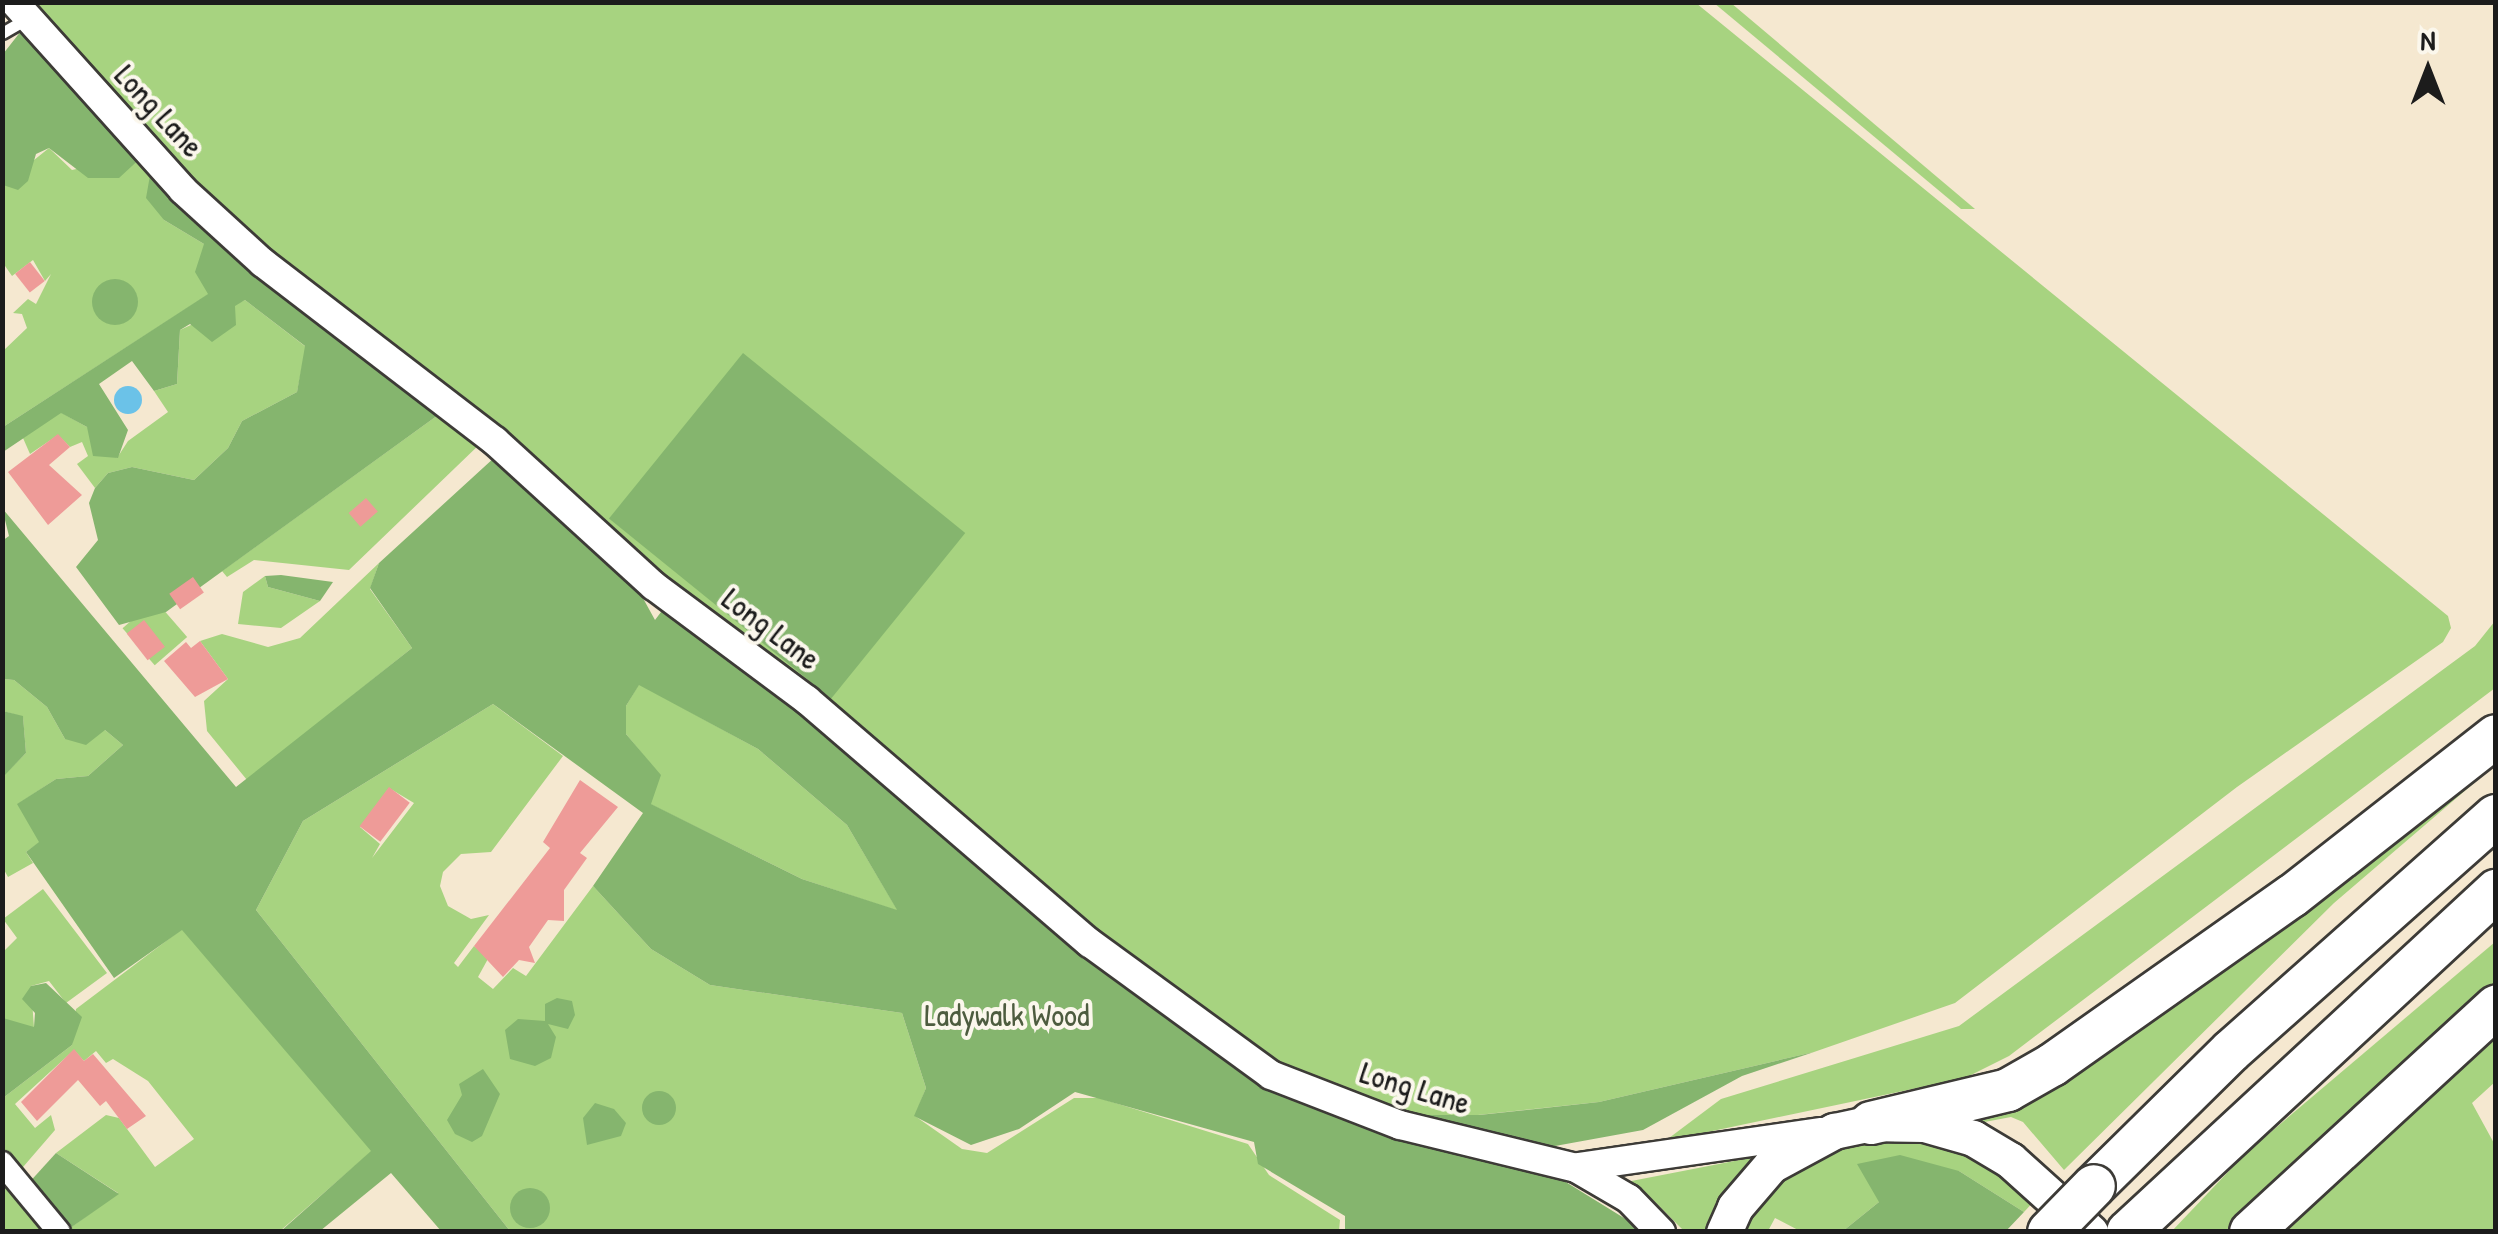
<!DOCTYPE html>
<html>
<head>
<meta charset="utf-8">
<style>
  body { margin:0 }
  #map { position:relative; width:2498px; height:1234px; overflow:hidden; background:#f5e8d0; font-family:"Patrick Hand",sans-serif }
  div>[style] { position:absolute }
  .green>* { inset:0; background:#a7d380; transform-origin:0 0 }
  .forest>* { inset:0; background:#85b56e; transform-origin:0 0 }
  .round { border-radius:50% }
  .water>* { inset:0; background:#6bc2e8 }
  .building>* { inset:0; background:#ee9b98; transform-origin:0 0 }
  .roads { filter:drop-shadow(2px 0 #3d3b37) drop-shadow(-2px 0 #3d3b37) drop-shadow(0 2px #3d3b37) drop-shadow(0 -2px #3d3b37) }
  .service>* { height:11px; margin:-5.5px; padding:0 5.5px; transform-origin:5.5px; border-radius:5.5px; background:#fff }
  .minor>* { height:22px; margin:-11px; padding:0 11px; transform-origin:11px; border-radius:11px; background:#fff }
  .tertiary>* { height:28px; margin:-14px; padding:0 14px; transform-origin:14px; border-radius:14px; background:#fff }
  .primary>* { height:35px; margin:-17.5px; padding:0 17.5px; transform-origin:17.5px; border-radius:17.5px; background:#fff }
  .motorway>* { height:42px; margin:-21px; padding:0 21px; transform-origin:21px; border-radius:21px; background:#fff }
  .bridges { filter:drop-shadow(2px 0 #3d3b37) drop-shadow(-2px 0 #3d3b37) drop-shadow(0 2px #3d3b37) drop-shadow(0 -2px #3d3b37) }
  .motorway-bridge>* { height:42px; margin:-21px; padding:0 21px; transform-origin:21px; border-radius:21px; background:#fff }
  span { translate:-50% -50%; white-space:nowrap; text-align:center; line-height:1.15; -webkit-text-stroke:8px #fbf7ec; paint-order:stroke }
  .street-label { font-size:32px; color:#1c1c1c }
  .park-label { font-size:32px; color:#4d5c3f }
  .frame { position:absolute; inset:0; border:5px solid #1c1c1c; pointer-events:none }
  .north { position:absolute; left:2378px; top:20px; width:100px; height:100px; -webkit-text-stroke:8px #fbf7ec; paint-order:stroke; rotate:0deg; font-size:28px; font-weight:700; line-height:40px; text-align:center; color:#1c1c1c }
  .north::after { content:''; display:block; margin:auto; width:35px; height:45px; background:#1c1c1c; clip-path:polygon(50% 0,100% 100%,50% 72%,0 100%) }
</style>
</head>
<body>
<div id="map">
  <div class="green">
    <div style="clip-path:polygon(20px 3px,1696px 3px,2448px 616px,2451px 628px,2443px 642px,2237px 787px,1955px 1003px,1814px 1052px,1599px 1102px,1478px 1115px,1404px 1115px,1319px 1084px,1239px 1037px,1102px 939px,267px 258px)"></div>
    <div style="clip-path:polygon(1714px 3px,1731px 3px,1975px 209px,1961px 209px)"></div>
    <div style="clip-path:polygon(49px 148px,72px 170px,145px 154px,164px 220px,204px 244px,209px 294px,3px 427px,3px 351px,27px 328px,22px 314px,13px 313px,28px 299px,36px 304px,51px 274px,45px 281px,33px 260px,12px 276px,3px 263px,3px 185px)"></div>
    <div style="clip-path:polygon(245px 300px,306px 347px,297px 392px,242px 421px,228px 448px,194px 480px,132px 467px,108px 473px,95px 488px,77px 464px,88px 456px,82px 442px,70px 447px,58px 435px,30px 454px,23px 438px,60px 412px,87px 427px,117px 458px,128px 441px,168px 412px,154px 391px,177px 384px,180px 330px)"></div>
    <div style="clip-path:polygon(445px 410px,482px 442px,349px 570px,254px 560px,227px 577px,222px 571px)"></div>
    <div style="clip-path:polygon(379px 563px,370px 589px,412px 648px,247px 780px,207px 731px,204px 701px,228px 679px,200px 641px,222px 634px,268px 647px,300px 638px)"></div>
    <div style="clip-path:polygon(265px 576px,268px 587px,320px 601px,281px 628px,238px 624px,243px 592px)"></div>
    <div style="left:155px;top:600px;width:49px;height:43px;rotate:49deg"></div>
    <div style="clip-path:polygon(2495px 621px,2495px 688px,2009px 1056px,1965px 1078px,1665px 1141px,1721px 1099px,1959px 1026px,2475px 646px)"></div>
    <div style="clip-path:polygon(3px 679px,14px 680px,47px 707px,65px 739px,105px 730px,123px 745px,88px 776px,56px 779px,18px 804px,40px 842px,26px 852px,33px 863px,8px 877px,3px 868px,2px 777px,26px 753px,23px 717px,3px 711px)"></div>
    <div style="clip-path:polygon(639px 684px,758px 749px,847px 825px,898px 911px,802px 879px,650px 804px,660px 775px,626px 734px,626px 706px)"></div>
    <div style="clip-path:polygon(evenodd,493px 704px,563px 756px,491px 852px,461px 854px,443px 872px,440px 886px,448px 906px,471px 919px,489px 915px,454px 963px,458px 967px,474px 946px,489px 957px,478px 977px,493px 989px,513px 968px,526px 976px,593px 886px,651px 949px,710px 985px,902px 1013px,926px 1088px,915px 1116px,962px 1149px,987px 1153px,1074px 1098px,1099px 1098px,1248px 1144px,1269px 1175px,1340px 1220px,1339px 1231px,510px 1231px,256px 910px,303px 821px,493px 704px,389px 788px,414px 803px,372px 858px,380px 844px,360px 827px,389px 788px)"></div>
    <div style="clip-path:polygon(2495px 748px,2495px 765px,2334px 903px,2064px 1170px,2023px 1122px,2011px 1117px,1974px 1124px,1961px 1116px)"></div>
    <div style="clip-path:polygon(43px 889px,107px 973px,66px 1003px,49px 981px,31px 986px,34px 1028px,22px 1029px,3px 1018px,2px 953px,17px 938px,3px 919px)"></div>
    <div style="clip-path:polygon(182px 929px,372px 1151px,280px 1231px,66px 1231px,118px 1193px,56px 1153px,106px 1115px,119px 1118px,155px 1167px,194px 1139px,148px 1081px,113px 1059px,106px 1063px,96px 1051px,84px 1061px,74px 1050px,15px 1104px,35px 1128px,51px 1115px,55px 1130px,17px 1174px,3px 1156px,3px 1098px,72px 1045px,76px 1009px)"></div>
    <div style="clip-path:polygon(2495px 942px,2495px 982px,2275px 1190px,2229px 1231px,2171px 1232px,2246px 1153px)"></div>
    <div style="clip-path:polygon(2495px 1026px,2495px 1082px,2472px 1103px,2495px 1145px,2495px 1231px,2274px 1232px)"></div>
    <div style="clip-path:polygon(1912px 1134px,1963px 1148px,2037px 1198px,2024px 1212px,1959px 1171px,1879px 1202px,1843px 1231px,1800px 1231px,1775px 1218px,1768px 1231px,1743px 1232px,1754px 1208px,1787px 1170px,1828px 1148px)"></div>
    <div style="clip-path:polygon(1760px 1156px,1708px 1231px,1684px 1231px,1653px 1200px,1621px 1183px)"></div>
    <div style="clip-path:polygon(9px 1181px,50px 1231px,3px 1232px,3px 1187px)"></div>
  </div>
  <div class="forest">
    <div style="clip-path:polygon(25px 26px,145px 154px,119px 178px,88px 178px,49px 148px,36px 154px,28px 181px,18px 190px,3px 185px,3px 54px)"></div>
    <div style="clip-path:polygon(152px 164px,445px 410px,166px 612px,119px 625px,76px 567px,98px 540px,89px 503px,95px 488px,108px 473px,132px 467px,194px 480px,228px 448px,242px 421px,297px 392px,305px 346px,245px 300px,235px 306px,236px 325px,212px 342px,190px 324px,180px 330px,177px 384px,154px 391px,132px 361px,99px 384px,128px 430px,118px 458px,93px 456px,87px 427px,61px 413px,3px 452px,3px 427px,208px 294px,195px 272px,204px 244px,164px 220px,146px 198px)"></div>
    <div class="round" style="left:92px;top:279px;width:46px;height:46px"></div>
    <div style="left:743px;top:353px;width:286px;height:213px;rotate:39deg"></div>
    <div style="clip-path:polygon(evenodd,495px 457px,639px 591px,655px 620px,664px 608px,798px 708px,1083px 949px,1266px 1081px,1548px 1171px,1645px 1231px,1345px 1231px,1345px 1216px,1258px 1164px,1254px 1142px,1075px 1092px,1019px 1129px,971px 1145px,914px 1116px,926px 1088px,902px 1013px,710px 985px,651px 949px,593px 886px,643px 813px,493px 704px,303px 821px,256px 910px,510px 1231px,441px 1231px,391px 1173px,320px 1231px,281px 1231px,371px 1151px,182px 930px,114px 978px,26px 852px,39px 842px,17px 804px,56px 779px,88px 776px,123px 745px,105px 730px,86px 745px,65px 739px,47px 707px,14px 680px,3px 679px,2px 541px,9px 536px,2px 508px,236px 787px,412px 648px,370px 588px,379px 563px,495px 457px,639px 685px,758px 749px,847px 825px,897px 910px,802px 879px,651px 804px,661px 775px,626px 734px,626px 706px,639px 685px)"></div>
    <div style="clip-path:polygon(265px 576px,281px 575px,333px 582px,320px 601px,268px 587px)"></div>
    <div style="clip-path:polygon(3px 711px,23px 716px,26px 753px,3px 777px)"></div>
    <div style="clip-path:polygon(46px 983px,82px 1017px,72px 1045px,3px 1098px,3px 1018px,34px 1027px,35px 1013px,22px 999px,31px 986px)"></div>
    <div style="clip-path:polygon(557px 998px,572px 1001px,575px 1015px,568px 1029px,548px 1024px,556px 1037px,551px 1058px,535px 1066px,510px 1059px,505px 1030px,518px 1019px,545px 1021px,545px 1004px)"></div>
    <div style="clip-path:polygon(1814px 1052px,1742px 1076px,1643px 1130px,1533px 1150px,1404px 1115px,1479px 1115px,1599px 1102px)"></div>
    <div style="clip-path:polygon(483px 1069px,500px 1094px,482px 1136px,472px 1142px,455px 1134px,447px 1120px,462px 1095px,459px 1084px)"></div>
    <div class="round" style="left:642px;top:1091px;width:34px;height:34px"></div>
    <div style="clip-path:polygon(595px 1103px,614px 1109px,626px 1123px,621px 1136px,587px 1145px,583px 1118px)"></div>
    <div style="clip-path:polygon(56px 1153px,119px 1194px,66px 1231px,26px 1186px)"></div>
    <div style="clip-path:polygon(1900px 1155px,1959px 1171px,2024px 1212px,2006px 1231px,1843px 1231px,1879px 1202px,1857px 1164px)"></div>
    <div class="round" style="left:510px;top:1188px;width:40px;height:40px"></div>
  </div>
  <div class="water">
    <div class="round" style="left:114px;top:386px;width:28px;height:28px"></div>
  </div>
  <div class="building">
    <div style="left:30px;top:262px;width:24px;height:19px;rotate:52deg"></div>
    <div style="clip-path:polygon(58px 434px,70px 447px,49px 465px,82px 495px,48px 525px,8px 472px)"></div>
    <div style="left:366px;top:498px;width:18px;height:23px;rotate:49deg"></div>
    <div style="left:193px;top:577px;width:19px;height:29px;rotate:55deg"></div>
    <div style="left:144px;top:620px;width:34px;height:22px;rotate:52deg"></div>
    <div style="clip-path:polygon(200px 641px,228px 679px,195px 697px,164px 661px,186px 642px,191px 648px)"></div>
    <div style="clip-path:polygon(580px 780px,618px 807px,580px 853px,587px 858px,564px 890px,564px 921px,548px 920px,529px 947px,535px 963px,519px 960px,503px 977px,474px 946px,550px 848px,543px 842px)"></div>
    <div style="left:389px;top:787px;width:26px;height:49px;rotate:37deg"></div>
    <div style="clip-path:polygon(74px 1049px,84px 1061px,93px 1054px,146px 1116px,127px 1129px,106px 1101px,100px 1106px,78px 1080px,37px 1121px,21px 1102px)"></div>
  </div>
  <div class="roads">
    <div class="service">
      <div style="left:2px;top:33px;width:28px;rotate:-30deg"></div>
    </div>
    <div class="minor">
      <div style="left:2px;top:1163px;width:89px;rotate:50.4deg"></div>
    </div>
    <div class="tertiary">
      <div style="left:14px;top:2px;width:253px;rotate:48deg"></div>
      <div style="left:183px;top:190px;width:108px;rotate:42.4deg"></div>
      <div style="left:263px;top:263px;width:292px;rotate:37.5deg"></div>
      <div style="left:495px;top:441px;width:215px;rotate:42.4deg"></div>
      <div style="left:654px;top:586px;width:191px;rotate:36.7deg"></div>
      <div style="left:807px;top:700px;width:373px;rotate:40.7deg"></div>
      <div style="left:1090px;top:943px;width:224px;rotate:36.1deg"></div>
      <div style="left:1271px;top:1075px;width:138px;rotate:21.2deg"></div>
      <div style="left:1400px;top:1125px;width:181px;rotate:13.7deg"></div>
      <div style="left:1576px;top:1168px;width:61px;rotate:30.3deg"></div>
      <div style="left:1629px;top:1199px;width:46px;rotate:45.9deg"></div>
      <div style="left:1578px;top:1167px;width:246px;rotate:-8.2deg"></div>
    </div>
    <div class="primary">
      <div style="left:1724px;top:1232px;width:27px;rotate:-66deg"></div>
      <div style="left:1735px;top:1207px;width:55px;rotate:-49.4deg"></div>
      <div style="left:1771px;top:1165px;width:72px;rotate:-28.4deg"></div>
      <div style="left:1834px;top:1131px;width:38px;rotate:-12deg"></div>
      <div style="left:1871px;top:1123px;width:53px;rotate:1.1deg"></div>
      <div style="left:1924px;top:1124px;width:51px;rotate:15.9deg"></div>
      <div style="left:1973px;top:1138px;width:43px;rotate:30.7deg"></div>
      <div style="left:2010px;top:1160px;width:108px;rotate:42deg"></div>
    </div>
    <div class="motorway">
      <div style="left:1871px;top:1123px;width:141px;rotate:-13.5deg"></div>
      <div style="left:2008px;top:1090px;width:51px;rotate:-29.6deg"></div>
      <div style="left:2052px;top:1065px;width:294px;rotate:-35.2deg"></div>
      <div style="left:2292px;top:896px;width:259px;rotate:-38.1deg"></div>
      <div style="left:2094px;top:1186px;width:192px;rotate:-44.6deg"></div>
      <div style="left:2231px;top:1051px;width:354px;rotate:-41.6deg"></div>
      <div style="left:2128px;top:1232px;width:502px;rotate:-42.82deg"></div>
      <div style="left:2251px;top:1232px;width:333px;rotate:-42.6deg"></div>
    </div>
  </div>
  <div class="bridges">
    <div class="motorway-bridge">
      <div style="left:2049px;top:1232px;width:64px;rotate:-45.6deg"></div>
    </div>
  </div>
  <div class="street-label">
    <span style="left:159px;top:111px;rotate:47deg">Long Lane</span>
    <span style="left:771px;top:629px;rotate:37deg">Long Lane</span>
    <span style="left:1415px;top:1088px;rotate:17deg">Long Lane</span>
  </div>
  <div class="park-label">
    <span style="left:1007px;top:1015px">Ladywalk Wood</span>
  </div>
  <div class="frame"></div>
  <div class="north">N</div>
</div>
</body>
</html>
